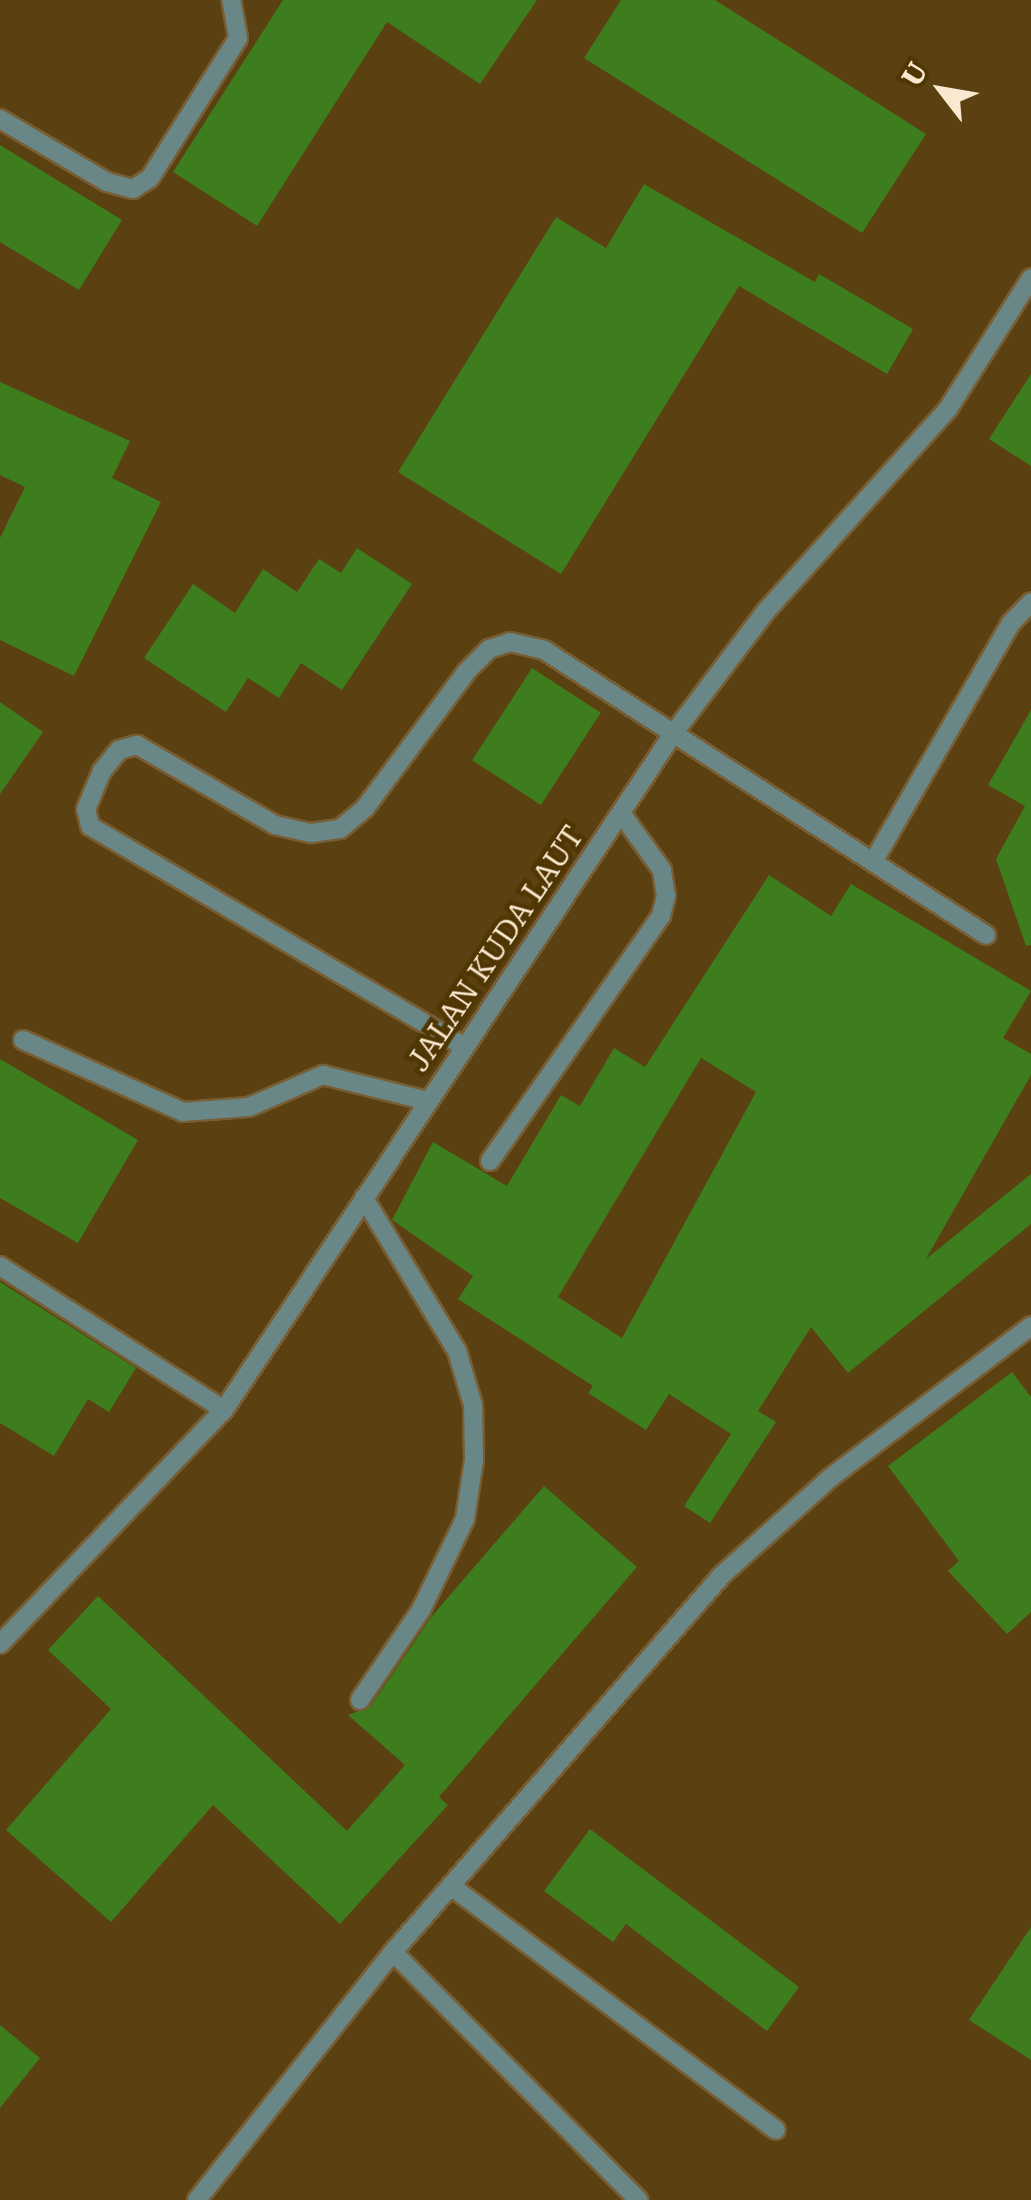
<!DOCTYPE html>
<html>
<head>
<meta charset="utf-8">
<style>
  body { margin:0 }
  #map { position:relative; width:1031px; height:2200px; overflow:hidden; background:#5b4011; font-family:"Roboto Serif",serif }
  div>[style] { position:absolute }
  .building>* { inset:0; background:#3d7d1e; transform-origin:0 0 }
  .roads { filter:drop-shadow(2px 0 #775e34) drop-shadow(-2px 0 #775e34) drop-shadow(0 2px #775e34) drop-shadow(0 -2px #775e34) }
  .lane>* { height:18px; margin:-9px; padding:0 9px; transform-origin:9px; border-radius:9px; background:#6a8787 }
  span { translate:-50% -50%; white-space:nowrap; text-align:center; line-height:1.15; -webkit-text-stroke:9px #503603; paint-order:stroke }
  .street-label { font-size:30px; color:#f9e9d1 }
  .north { position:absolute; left:891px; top:40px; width:100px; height:100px; -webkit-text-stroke:8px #503603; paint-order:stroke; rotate:301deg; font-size:28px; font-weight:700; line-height:40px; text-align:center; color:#f9e9d1 }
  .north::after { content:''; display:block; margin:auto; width:35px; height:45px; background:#f9e9d1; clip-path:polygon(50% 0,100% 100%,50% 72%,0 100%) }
</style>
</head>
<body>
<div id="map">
  <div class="building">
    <div style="clip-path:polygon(283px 0,537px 0,480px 84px,387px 22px,257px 226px,173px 172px)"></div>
    <div style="clip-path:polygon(621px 0,715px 0,926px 134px,862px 233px,584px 58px)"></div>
    <div style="clip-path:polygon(0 145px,122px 220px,79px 290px,0 242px)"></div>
    <div style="clip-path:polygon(644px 184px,815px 282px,819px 274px,913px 329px,887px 374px,739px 286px,561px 574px,398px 472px,556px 217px,606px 248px)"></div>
    <div style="clip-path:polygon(1031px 374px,1031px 466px,989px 439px)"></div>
    <div style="clip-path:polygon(0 382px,130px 441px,112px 478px,161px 502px,74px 676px,0 640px,0 538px,25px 487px,0 475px)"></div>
    <div style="clip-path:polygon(357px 548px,412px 584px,342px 690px,301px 663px,279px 698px,248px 678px,226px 712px,144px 658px,193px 584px,235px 613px,263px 569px,297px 592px,319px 559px,341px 573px)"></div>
    <div style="left:532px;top:668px;width:82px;height:110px;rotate:33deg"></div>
    <div style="clip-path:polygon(0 702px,43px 732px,0 794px)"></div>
    <div style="clip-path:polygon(1031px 710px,1031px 945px,1026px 946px,996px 859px,1025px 806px,988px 785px)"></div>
    <div style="clip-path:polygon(evenodd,769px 875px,831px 916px,851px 884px,1031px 991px,1003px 1038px,1031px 1054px,1031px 1075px,926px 1259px,1031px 1174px,1031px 1224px,848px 1373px,811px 1327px,758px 1411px,776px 1422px,710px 1523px,684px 1506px,731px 1434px,669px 1394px,646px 1430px,588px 1393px,593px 1386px,458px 1299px,473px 1276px,392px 1220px,433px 1142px,507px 1186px,561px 1095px,580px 1106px,614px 1048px,645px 1067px,769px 875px,701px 1058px,756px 1092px,622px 1338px,558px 1297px,701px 1058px)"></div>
    <div style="clip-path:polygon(0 1059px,138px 1140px,78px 1243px,0 1198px)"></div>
    <div style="clip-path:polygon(0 1282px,136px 1368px,109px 1412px,88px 1399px,54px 1456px,0 1423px)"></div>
    <div style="clip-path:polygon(1012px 1372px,1031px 1397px,1031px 1612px,1007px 1634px,948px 1571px,959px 1561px,888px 1466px)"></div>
    <div style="clip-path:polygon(544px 1486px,637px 1567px,439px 1797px,448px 1805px,340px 1924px,213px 1805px,111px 1922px,6px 1830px,111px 1709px,48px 1650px,98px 1596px,347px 1831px,405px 1765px,348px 1715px,370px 1707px,432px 1616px)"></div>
    <div style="clip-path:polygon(590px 1829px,799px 1987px,767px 2031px,626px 1924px,613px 1942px,544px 1891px)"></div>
    <div style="clip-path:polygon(1031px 1927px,1031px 2060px,969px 2020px)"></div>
    <div style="clip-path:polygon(0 2025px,40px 2058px,0 2108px)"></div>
  </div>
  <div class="roads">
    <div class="lane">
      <div style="left:0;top:119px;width:124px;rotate:30.5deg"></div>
      <div style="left:107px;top:182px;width:27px;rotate:15deg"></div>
      <div style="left:133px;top:189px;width:20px;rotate:-33deg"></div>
      <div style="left:150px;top:178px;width:165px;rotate:-57.8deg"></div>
      <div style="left:238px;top:38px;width:39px;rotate:-100deg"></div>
      <div style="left:873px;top:862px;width:276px;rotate:-60deg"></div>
      <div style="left:1011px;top:623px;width:29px;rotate:-46deg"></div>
      <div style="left:23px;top:1040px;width:175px;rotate:24.2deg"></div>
      <div style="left:183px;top:1112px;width:66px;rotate:-4.3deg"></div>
      <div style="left:249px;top:1107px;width:81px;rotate:-23.4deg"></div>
      <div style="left:323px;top:1075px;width:108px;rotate:13.9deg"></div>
      <div style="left:465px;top:1047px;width:435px;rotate:-149.5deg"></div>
      <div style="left:90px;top:826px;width:17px;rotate:-103deg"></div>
      <div style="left:86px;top:809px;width:41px;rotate:-67.2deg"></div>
      <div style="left:102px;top:771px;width:27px;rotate:-51deg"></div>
      <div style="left:119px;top:750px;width:19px;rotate:-16deg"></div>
      <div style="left:137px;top:745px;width:160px;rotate:30.1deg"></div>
      <div style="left:275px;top:825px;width:37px;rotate:13deg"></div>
      <div style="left:311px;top:833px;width:29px;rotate:-8deg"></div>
      <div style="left:340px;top:829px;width:33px;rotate:-40deg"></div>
      <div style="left:365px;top:808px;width:171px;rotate:-53.3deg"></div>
      <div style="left:467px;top:671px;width:31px;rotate:-45deg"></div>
      <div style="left:489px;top:649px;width:22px;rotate:-18deg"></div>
      <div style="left:510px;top:642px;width:35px;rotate:13deg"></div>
      <div style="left:544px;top:650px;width:526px;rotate:32.81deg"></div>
      <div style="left:490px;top:1161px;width:299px;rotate:-55.1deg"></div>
      <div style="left:661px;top:916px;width:21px;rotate:-76deg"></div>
      <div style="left:666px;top:896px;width:26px;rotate:-99deg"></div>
      <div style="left:662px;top:870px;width:70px;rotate:-125.7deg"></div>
      <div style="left:0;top:1266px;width:266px;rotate:32.7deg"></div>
      <div style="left:0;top:1644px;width:324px;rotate:-46.3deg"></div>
      <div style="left:224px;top:1410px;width:812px;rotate:-56.41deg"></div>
      <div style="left:673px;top:734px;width:154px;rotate:-52.9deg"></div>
      <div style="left:766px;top:611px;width:272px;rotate:-48deg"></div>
      <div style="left:948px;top:409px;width:155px;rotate:-57.6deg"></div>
      <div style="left:360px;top:1700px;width:109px;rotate:-55.9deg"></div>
      <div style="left:421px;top:1610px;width:101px;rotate:-64.2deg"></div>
      <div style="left:465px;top:1519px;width:60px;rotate:-81.3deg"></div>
      <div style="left:474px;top:1460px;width:55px;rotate:-91deg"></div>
      <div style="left:473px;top:1405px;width:56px;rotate:-106.5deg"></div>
      <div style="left:457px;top:1351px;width:179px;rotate:-121.3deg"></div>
      <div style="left:451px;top:1886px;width:406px;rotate:36.9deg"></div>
      <div style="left:393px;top:1952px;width:349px;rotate:45.3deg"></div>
      <div style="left:197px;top:2200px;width:316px;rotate:-51.7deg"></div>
      <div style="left:393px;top:1952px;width:500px;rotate:-48.89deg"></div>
      <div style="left:722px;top:1575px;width:145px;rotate:-41.9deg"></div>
      <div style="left:830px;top:1478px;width:252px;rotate:-37.1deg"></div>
    </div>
  </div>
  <div class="street-label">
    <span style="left:496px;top:949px;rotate:-56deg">JALAN KUDA LAUT</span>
  </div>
  <div class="north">U</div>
</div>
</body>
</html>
